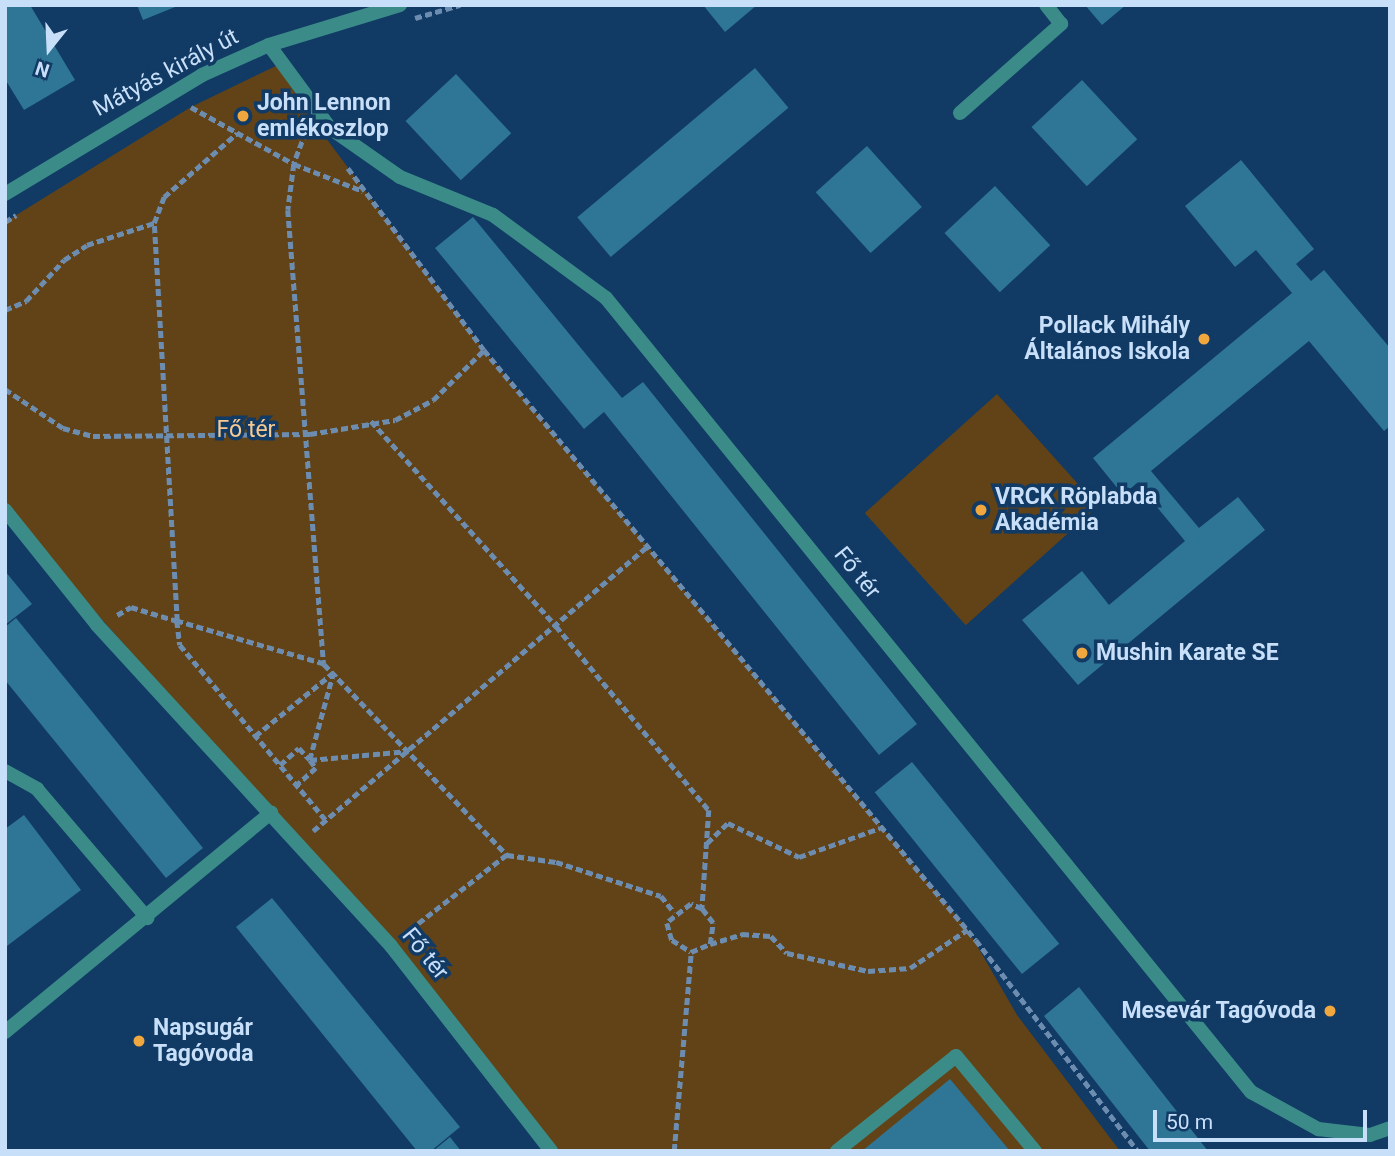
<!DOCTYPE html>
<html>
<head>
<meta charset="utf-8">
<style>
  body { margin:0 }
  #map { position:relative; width:1395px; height:1156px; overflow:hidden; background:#113a65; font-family:Roboto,sans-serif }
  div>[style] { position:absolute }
  .green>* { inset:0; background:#624317; transform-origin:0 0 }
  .building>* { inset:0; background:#2f7596; transform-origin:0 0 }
  .path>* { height:4.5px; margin-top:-2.25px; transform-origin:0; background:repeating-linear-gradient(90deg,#6d8db0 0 7px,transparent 0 10.5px) }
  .lane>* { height:14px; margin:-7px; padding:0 7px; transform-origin:7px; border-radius:7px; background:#3b8c89 }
  .street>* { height:14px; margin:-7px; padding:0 7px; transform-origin:7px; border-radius:7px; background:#3b8c89 }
  .dots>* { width:19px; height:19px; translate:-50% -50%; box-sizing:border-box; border:4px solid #113a65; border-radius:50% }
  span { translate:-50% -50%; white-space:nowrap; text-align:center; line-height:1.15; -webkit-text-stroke:7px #113a65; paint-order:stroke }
  .street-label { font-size:23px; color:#c8dff9 }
  .poi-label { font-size:23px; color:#c8dff9; font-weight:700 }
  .left { translate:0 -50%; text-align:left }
  .right { translate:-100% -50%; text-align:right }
  .park-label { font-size:23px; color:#f6ca93 }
  .frame { position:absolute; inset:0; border:7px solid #c8dff9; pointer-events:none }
  .north { position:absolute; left:14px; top:14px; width:70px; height:70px; -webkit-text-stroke:5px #113a65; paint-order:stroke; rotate:198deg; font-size:19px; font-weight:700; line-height:28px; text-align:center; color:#c8dff9 }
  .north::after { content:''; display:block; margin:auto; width:24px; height:32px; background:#c8dff9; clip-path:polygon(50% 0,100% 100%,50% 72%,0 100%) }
  .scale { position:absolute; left:1153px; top:1110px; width:214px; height:32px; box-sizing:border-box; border:4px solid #c8dff9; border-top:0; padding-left:9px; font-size:21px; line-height:24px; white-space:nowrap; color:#c8dff9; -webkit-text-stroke:5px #113a65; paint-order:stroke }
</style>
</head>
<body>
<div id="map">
  <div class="green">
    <div style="clip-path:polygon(278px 65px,311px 118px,484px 350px,968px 930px,1017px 1015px,1120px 1151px,551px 1151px,391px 946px,5px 510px,5px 222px,191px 107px)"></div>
    <div style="left:997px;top:394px;width:151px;height:178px;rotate:48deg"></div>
  </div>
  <div class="building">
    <div style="clip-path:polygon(5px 5px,30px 5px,75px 80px,24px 110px,5px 79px)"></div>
    <div style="clip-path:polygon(137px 5px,180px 5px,143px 20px)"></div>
    <div style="clip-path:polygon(703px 5px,757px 5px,725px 32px)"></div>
    <div style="clip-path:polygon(1085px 5px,1126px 5px,1102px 25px)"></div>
    <div style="left:755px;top:68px;width:52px;height:232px;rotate:50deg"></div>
    <div style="left:456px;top:74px;width:81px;height:69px;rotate:47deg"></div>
    <div style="left:1082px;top:80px;width:81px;height:69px;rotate:47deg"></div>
    <div style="left:867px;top:146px;width:82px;height:69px;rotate:48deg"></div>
    <div style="clip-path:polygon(1241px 160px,1314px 249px,1296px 264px,1311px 281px,1324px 270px,1390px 348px,1390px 426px,1384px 431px,1309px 341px,1151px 471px,1199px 528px,1238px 497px,1265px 530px,1078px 685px,1022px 620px,1082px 571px,1109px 605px,1185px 541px,1137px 483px,1123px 495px,1093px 458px,1292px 293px,1256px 250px,1235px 267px,1185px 206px)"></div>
    <div style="left:995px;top:186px;width:81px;height:69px;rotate:47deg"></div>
    <div style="clip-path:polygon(473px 217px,622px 398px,643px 382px,917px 724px,879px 755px,604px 412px,584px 429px,435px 248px)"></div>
    <div style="clip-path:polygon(5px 571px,32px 604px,5px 625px)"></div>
    <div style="clip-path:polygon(16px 618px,203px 848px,166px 878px,5px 680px,5px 627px)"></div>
    <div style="left:912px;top:762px;width:234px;height:48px;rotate:51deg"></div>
    <div style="clip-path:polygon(24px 815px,81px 890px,7px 946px,5px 829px)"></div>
    <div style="clip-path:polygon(272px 898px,460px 1127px,431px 1151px,417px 1151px,236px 927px)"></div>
    <div style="clip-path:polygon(1079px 987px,1208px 1151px,1150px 1151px,1044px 1016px)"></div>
    <div style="clip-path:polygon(950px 1079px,1010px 1151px,862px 1151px)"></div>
    <div style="clip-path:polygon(450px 1137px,461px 1151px,433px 1151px)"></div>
  </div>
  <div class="path">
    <div style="left:415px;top:18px;width:47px;rotate:-16.1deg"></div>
    <div style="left:191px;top:107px;width:118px;rotate:29deg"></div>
    <div style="left:294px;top:164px;width:74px;rotate:21.4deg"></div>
    <div style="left:306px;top:132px;width:34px;rotate:111deg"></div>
    <div style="left:294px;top:164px;width:46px;rotate:97.4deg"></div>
    <div style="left:288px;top:210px;width:455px;rotate:85.5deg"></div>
    <div style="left:324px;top:664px;width:265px;rotate:46.2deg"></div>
    <div style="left:507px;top:855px;width:129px;rotate:142.2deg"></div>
    <div style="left:348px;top:168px;width:227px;rotate:53.2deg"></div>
    <div style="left:484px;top:350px;width:768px;rotate:50.18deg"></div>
    <div style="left:976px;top:940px;width:266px;rotate:52.5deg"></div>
    <div style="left:5px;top:222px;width:13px;rotate:-32deg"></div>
    <div style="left:5px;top:310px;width:23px;rotate:-23deg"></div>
    <div style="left:26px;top:301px;width:56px;rotate:-47.2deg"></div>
    <div style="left:64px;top:260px;width:27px;rotate:-33deg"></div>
    <div style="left:87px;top:245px;width:71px;rotate:-18.2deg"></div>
    <div style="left:5px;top:389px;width:70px;rotate:33.9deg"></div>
    <div style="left:63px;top:428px;width:31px;rotate:15deg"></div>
    <div style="left:93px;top:436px;width:217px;rotate:-0.5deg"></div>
    <div style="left:310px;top:434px;width:86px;rotate:-9.4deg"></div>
    <div style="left:395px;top:420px;width:43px;rotate:-27.8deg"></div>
    <div style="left:433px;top:400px;width:71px;rotate:-44.4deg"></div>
    <div style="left:371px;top:421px;width:276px;rotate:47.9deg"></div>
    <div style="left:556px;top:626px;width:239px;rotate:50.3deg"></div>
    <div style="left:709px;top:810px;width:99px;rotate:94deg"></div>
    <div style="left:702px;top:909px;width:12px;rotate:-156deg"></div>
    <div style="left:691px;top:904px;width:31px;rotate:142deg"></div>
    <div style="left:667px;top:923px;width:18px;rotate:74deg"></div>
    <div style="left:672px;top:940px;width:22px;rotate:32deg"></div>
    <div style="left:691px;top:952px;width:21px;rotate:-23deg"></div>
    <div style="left:710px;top:944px;width:21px;rotate:-82deg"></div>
    <div style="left:713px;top:923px;width:18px;rotate:-128deg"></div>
    <div style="left:117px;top:615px;width:16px;rotate:-30deg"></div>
    <div style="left:131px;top:607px;width:48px;rotate:16.9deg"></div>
    <div style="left:177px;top:621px;width:399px;rotate:-93.3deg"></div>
    <div style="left:154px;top:223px;width:28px;rotate:-69deg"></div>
    <div style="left:164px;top:197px;width:97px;rotate:-41.2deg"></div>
    <div style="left:324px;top:664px;width:153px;rotate:-163.7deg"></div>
    <div style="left:177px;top:621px;width:24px;rotate:83deg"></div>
    <div style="left:180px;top:645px;width:228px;rotate:50.2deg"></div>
    <div style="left:255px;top:736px;width:102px;rotate:-39deg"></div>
    <div style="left:334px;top:672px;width:91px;rotate:105.3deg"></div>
    <div style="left:310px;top:760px;width:99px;rotate:-5.2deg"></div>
    <div style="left:280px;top:765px;width:25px;rotate:-42deg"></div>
    <div style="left:299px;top:748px;width:16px;rotate:47deg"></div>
    <div style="left:310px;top:760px;width:10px;rotate:53deg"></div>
    <div style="left:316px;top:768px;width:25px;rotate:138deg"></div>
    <div style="left:313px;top:831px;width:437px;rotate:-40.4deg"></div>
    <div style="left:707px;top:843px;width:29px;rotate:-44deg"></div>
    <div style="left:728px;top:823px;width:79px;rotate:25.6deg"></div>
    <div style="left:799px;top:857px;width:86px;rotate:-19.7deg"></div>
    <div style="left:507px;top:855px;width:49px;rotate:8.1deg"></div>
    <div style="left:556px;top:862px;width:110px;rotate:17.9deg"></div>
    <div style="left:661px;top:896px;width:21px;rotate:51deg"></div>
    <div style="left:710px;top:944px;width:34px;rotate:-17deg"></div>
    <div style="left:742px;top:934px;width:29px;rotate:4deg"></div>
    <div style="left:771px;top:936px;width:23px;rotate:47deg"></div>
    <div style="left:787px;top:953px;width:83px;rotate:12.5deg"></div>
    <div style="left:868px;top:971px;width:42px;rotate:-4.1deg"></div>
    <div style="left:910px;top:968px;width:69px;rotate:-33.7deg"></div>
    <div style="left:674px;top:1151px;width:200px;rotate:-85.1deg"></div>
  </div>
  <div class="lane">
    <div style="left:960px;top:113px;width:135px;rotate:-41.4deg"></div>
    <div style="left:1061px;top:24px;width:24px;rotate:-128deg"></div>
  </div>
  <div class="street">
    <div style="left:269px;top:45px;width:103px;rotate:53.7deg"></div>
    <div style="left:330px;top:128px;width:85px;rotate:35deg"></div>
    <div style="left:400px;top:177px;width:100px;rotate:22.2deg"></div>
    <div style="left:493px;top:215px;width:140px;rotate:36.3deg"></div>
    <div style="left:606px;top:298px;width:1023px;rotate:50.91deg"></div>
    <div style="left:1251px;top:1092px;width:77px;rotate:28.9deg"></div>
    <div style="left:1318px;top:1129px;width:52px;rotate:6.6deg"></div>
    <div style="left:1370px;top:1135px;width:21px;rotate:-19deg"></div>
    <div style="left:5px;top:194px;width:230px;rotate:-31.1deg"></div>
    <div style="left:202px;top:75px;width:73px;rotate:-24.1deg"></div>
    <div style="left:269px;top:45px;width:137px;rotate:-17deg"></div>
    <div style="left:5px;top:510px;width:147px;rotate:51.3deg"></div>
    <div style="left:97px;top:625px;width:435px;rotate:47.5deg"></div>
    <div style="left:391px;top:946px;width:260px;rotate:52deg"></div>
    <div style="left:5px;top:771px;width:37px;rotate:29deg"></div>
    <div style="left:37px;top:789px;width:170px;rotate:49.5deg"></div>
    <div style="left:5px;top:1032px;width:345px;rotate:-39.5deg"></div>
    <div style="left:837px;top:1151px;width:152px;rotate:-38.6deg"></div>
    <div style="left:956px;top:1056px;width:124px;rotate:50.3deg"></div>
  </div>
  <div class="dots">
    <div style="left:243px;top:116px;background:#efa73e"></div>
    <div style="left:1204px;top:339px;background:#efa73e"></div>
    <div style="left:981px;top:510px;background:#efa73e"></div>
    <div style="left:1082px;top:653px;background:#efa73e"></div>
    <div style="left:1330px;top:1011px;background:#efa73e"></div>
    <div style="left:139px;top:1041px;background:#efa73e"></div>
  </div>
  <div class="street-label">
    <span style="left:166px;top:73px;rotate:-28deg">Mátyás király út</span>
    <span style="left:857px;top:573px;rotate:51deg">Fő tér</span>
    <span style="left:425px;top:954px;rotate:51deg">Fő tér</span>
  </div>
  <div class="poi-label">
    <span class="left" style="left:257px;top:116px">John Lennon<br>emlékoszlop</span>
    <span class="right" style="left:1190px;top:339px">Pollack Mihály<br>Általános Iskola</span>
    <span class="left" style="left:995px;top:510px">VRCK Röplabda<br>Akadémia</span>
    <span class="left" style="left:1096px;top:653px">Mushin Karate SE</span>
    <span class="right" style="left:1316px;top:1011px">Mesevár Tagóvoda</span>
    <span class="left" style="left:153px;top:1041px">Napsugár<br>Tagóvoda</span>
  </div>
  <div class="park-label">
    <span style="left:246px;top:430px">Fő tér</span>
  </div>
  <div class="frame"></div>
  <div class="north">N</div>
  <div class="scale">50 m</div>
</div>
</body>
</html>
